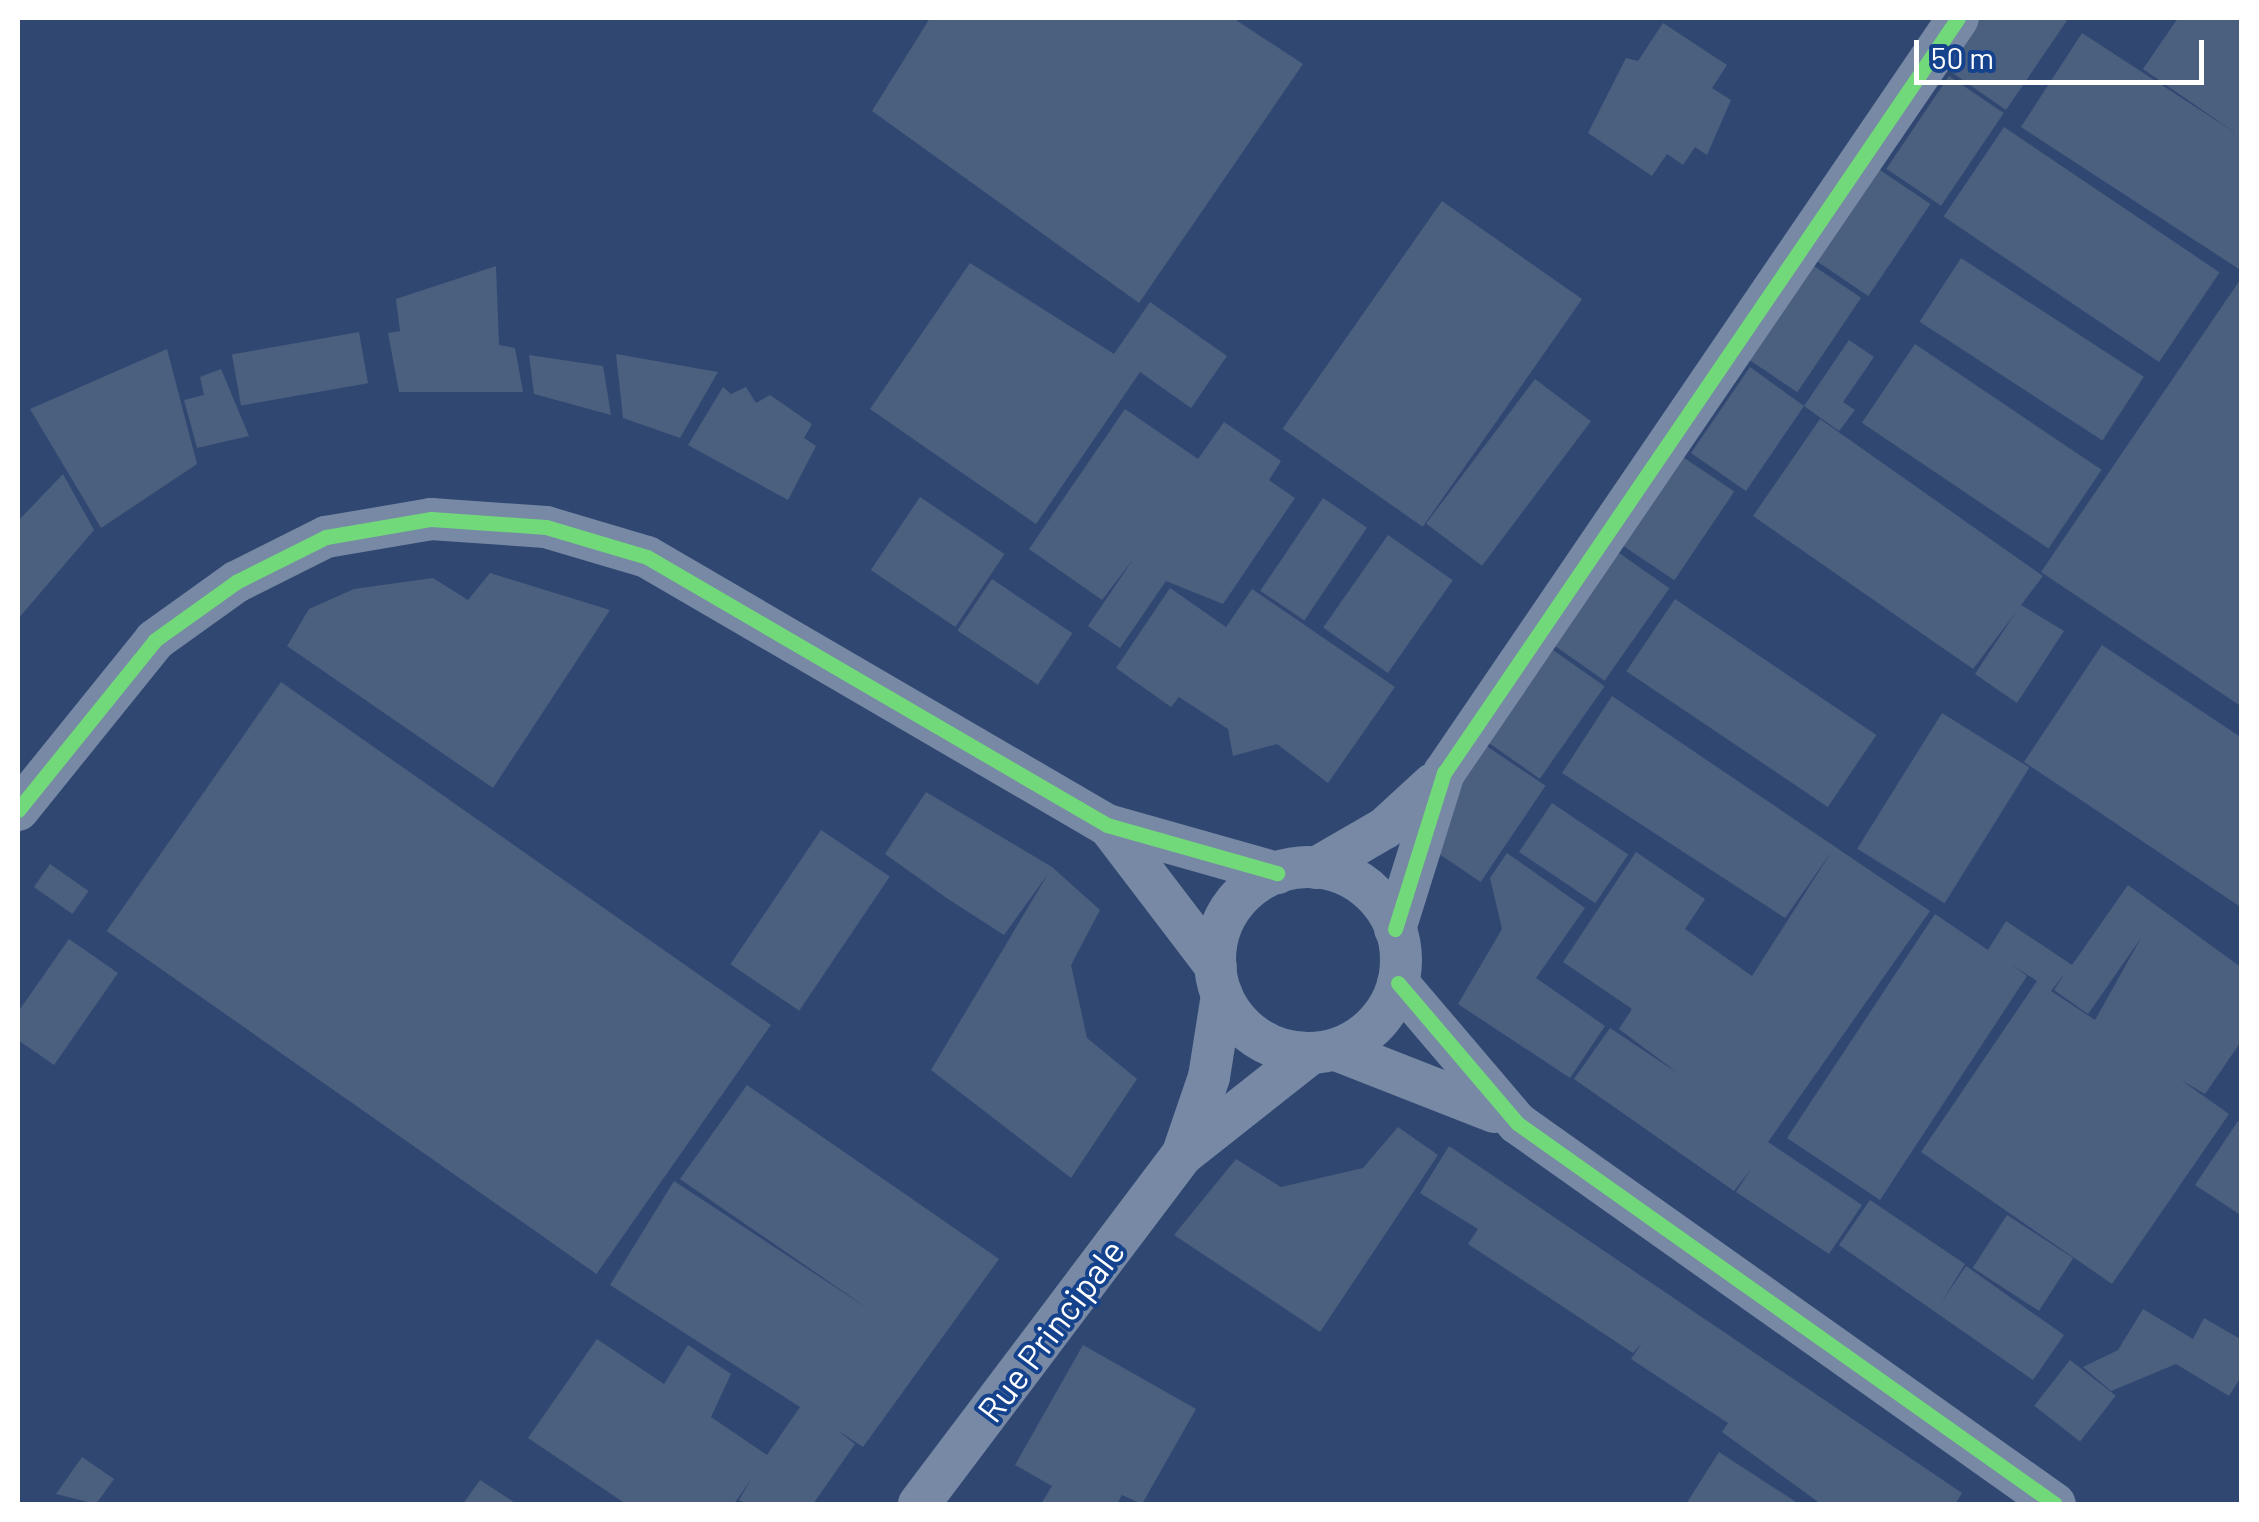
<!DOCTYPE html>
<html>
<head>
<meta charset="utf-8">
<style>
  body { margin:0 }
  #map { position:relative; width:2259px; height:1522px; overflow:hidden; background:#304871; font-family:Barlow,sans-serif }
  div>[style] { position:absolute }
  .building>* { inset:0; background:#4b5f7f; transform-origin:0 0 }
  .minor>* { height:42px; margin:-21px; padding:0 21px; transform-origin:21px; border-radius:21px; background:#7789a5 }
  .minor>.ring { margin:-21px; padding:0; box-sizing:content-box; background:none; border:42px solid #7789a5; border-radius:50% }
  .cycleway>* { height:15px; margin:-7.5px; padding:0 7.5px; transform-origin:7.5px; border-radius:7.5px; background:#71d979 }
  span { translate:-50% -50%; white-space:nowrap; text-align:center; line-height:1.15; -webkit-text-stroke:8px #15428c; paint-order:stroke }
  .street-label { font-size:35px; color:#fff }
  .frame { position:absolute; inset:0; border:20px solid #fff; pointer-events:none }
  .scale { position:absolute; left:1914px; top:40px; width:290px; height:45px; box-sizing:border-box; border:5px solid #fff; border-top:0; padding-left:12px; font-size:30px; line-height:35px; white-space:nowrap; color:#fff; -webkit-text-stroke:8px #15428c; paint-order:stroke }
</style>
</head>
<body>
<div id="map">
  <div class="building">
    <div style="clip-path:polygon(930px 18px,1233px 18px,1303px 64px,1139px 303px,872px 111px)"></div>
    <div style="clip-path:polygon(1979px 18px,2068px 19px,2006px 110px,1944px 67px)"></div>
    <div style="clip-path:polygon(2178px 18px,2242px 18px,2242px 271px,2021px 127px,2082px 33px,2237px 134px,2143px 69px)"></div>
    <div style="clip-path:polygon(1663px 23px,1727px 65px,1712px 88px,1731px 100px,1707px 155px,1695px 147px,1683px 165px,1667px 154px,1652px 176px,1588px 133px,1626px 58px,1638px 61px)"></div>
    <div style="left:1949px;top:76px;width:66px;height:112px;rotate:34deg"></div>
    <div style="left:2004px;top:127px;width:260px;height:108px;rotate:34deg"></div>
    <div style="left:1874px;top:166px;width:68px;height:111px;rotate:34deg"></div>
    <div style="left:1442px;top:201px;width:171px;height:278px;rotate:35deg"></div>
    <div style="left:1961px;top:258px;width:218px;height:76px;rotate:33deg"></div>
    <div style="left:1808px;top:262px;width:64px;height:114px;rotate:34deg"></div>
    <div style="clip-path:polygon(970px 263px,1114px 354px,1150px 302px,1227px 356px,1191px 408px,1140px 372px,1036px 524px,870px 409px)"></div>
    <div style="clip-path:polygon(496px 266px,499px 345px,515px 348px,523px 392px,399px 392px,388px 333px,400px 331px,396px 299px)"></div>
    <div style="clip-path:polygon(2242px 277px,2242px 707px,2041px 572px)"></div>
    <div style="left:359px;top:332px;width:52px;height:129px;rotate:80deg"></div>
    <div style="clip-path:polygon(1849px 340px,1874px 357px,1843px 402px,1855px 410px,1839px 431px,1804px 406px,1746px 491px,1691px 453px,1750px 367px,1804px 406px)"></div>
    <div style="left:1915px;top:344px;width:225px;height:95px;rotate:34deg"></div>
    <div style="clip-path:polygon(167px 349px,197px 464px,101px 528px,30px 409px)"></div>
    <div style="clip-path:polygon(616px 354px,718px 372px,680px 438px,623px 418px)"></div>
    <div style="clip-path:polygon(529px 355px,603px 366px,611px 415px,534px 394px)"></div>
    <div style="clip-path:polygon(221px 369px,249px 436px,197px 448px,184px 400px,204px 395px,200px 377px)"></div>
    <div style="left:1535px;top:379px;width:70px;height:181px;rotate:37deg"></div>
    <div style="clip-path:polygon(723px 387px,731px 394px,746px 387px,756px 403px,770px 395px,812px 424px,804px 438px,816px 446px,788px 500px,688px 445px)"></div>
    <div style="clip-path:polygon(1125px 409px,1198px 459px,1224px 422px,1281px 461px,1269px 480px,1295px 498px,1223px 604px,1166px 581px,1120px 648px,1088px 626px,1134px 558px,1102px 600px,1029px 549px)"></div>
    <div style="clip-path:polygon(1820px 419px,2043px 576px,2021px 605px,2064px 631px,2017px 703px,1975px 674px,2016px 612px,1973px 669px,1753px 516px)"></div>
    <div style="left:1677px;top:453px;width:69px;height:107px;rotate:34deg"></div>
    <div style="clip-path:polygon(63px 474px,94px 530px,18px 619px,18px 521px)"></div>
    <div style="left:920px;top:497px;width:102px;height:88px;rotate:34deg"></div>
    <div style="left:1323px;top:498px;width:53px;height:112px;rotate:34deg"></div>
    <div style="left:1388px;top:535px;width:79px;height:113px;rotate:35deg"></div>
    <div style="left:1612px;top:548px;width:70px;height:113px;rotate:35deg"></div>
    <div style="clip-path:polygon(490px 573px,610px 610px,493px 788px,287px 646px,309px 609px,354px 589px,433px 578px,468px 600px)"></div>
    <div style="left:992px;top:579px;width:97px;height:62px;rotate:34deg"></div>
    <div style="clip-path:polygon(1170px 588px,1226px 627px,1252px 589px,1395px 687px,1328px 783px,1277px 744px,1233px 756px,1228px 729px,1179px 697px,1171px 707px,1116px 668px)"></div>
    <div style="left:1675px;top:599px;width:243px;height:87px;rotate:34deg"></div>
    <div style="clip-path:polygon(2102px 645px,2242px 738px,2242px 908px,2024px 762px)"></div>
    <div style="left:1553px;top:650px;width:63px;height:113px;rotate:35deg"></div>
    <div style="left:281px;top:682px;width:598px;height:304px;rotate:35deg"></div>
    <div style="clip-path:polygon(1612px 696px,1930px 911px,1768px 1142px,1862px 1205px,1829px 1254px,1736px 1192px,1751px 1169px,1734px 1191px,1574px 1079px,1610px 1028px,1679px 1074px,1619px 1029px,1632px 1009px,1563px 962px,1636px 852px,1705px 899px,1685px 929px,1752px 976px,1832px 851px,1785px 918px,1562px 773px)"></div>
    <div style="left:1942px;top:713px;width:103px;height:160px;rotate:32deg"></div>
    <div style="left:1485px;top:745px;width:73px;height:116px;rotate:34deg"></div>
    <div style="clip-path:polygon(926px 792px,1052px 867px,1100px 910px,1071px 965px,1087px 1038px,1137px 1079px,1071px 1178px,931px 1070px,1048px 874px,1004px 935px,948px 899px,885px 854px)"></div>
    <div style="left:1552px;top:803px;width:92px;height:59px;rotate:34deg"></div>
    <div style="left:821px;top:830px;width:83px;height:162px;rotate:34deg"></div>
    <div style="clip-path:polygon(1507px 853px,1585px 908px,1536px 978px,1605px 1026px,1570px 1078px,1458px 1004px,1502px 929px,1490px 878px)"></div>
    <div style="left:50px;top:864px;width:47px;height:28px;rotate:35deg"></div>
    <div style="clip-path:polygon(evenodd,2128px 885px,2242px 968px,2242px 1040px,2205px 1094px,2181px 1080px,2229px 1114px,2112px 1284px,1921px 1152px,2037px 981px,2012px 965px,2027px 976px,1880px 1200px,1787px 1138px,1935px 914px,1988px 950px,2006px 921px,2072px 965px,2128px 885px,2141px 938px,2095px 1020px,2051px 991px,2065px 973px,2054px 990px,2088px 1014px,2141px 938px)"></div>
    <div style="clip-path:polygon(69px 939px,118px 973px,54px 1065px,18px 1040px,18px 1012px)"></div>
    <div style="clip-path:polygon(747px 1085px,999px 1259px,863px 1447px,837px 1430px,855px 1444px,813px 1504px,745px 1504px,739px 1500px,752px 1478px,734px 1504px,626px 1504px,528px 1438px,597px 1339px,664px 1384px,688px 1345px,731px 1374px,711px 1417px,767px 1455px,800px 1407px,610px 1285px,674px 1181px,870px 1310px,680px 1179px)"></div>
    <div style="clip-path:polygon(2238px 1121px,2242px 1123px,2242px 1216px,2195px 1185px)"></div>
    <div style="clip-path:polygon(1398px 1127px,1438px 1155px,1320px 1332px,1174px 1235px,1236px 1159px,1281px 1187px,1363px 1168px)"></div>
    <div style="clip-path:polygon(1449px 1146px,1962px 1493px,1955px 1504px,1821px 1504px,1722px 1432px,1728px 1423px,1631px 1359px,1642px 1343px,1633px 1353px,1468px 1244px,1478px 1229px,1420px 1193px)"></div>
    <div style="clip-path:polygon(1870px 1200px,1965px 1264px,1941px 1303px,1966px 1266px,2064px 1335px,2033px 1380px,1839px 1245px)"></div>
    <div style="left:2007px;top:1215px;width:79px;height:63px;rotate:33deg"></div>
    <div style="clip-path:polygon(2143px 1309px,2193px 1339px,2204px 1318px,2242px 1340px,2242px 1375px,2229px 1396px,2176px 1364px,2111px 1391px,2083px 1367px,2118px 1350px)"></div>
    <div style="clip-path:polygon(1083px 1345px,1196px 1409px,1142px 1504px,1122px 1495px,1117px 1504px,1041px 1504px,1052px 1486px,1015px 1465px)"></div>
    <div style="left:2070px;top:1360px;width:58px;height:58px;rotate:38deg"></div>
    <div style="clip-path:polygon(1719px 1452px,1799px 1504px,1686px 1504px)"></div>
    <div style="clip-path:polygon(82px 1457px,114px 1479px,96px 1504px,56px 1494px)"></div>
    <div style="clip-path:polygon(480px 1480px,517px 1504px,463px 1504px)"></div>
  </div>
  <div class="minor">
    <div style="left:18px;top:810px;width:218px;rotate:-51.1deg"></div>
    <div style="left:155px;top:640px;width:100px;rotate:-35.6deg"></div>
    <div style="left:236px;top:582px;width:101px;rotate:-26.6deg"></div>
    <div style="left:326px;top:537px;width:107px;rotate:-9.7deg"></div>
    <div style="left:431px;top:519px;width:115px;rotate:4deg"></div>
    <div style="left:546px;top:527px;width:105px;rotate:16.5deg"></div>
    <div style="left:647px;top:557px;width:532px;rotate:30.23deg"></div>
    <div style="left:1107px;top:825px;width:177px;rotate:15.8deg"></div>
    <div style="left:1111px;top:829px;width:173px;rotate:52.7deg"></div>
    <div class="ring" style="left:1215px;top:867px;width:144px;height:144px"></div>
    <div style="left:1316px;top:868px;width:80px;rotate:-30.1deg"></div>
    <div style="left:1385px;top:828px;width:65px;rotate:-42.5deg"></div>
    <div style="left:1395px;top:929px;width:164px;rotate:-72.6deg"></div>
    <div style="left:1444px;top:773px;width:913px;rotate:-55.75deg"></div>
    <div style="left:1398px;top:983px;width:184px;rotate:49.6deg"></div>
    <div style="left:1517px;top:1123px;width:659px;rotate:35.31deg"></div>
    <div style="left:1336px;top:1050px;width:170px;rotate:21.4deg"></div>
    <div style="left:1184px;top:1150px;width:77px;rotate:-71.1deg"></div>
    <div style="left:1209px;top:1077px;width:83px;rotate:-81deg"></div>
    <div style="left:919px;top:1504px;width:437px;rotate:-53deg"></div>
    <div style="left:1182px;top:1155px;width:163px;rotate:-38.3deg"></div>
  </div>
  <div class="cycleway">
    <div style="left:18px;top:810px;width:218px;rotate:-51.1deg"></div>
    <div style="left:155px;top:640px;width:100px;rotate:-35.6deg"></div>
    <div style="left:236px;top:582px;width:101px;rotate:-26.6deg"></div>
    <div style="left:326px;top:537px;width:107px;rotate:-9.7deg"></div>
    <div style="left:431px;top:519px;width:115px;rotate:4deg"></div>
    <div style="left:546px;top:527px;width:105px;rotate:16.5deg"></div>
    <div style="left:647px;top:557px;width:532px;rotate:30.23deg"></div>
    <div style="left:1107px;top:825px;width:177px;rotate:15.8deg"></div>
    <div style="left:1395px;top:929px;width:164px;rotate:-72.6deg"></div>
    <div style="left:1444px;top:773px;width:913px;rotate:-55.75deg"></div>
    <div style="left:1398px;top:983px;width:184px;rotate:49.6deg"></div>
    <div style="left:1517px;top:1123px;width:659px;rotate:35.31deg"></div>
  </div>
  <div class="street-label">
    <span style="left:1050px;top:1330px;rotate:-53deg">Rue Principale</span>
  </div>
  <div class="frame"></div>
  <div class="scale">50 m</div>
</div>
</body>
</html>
